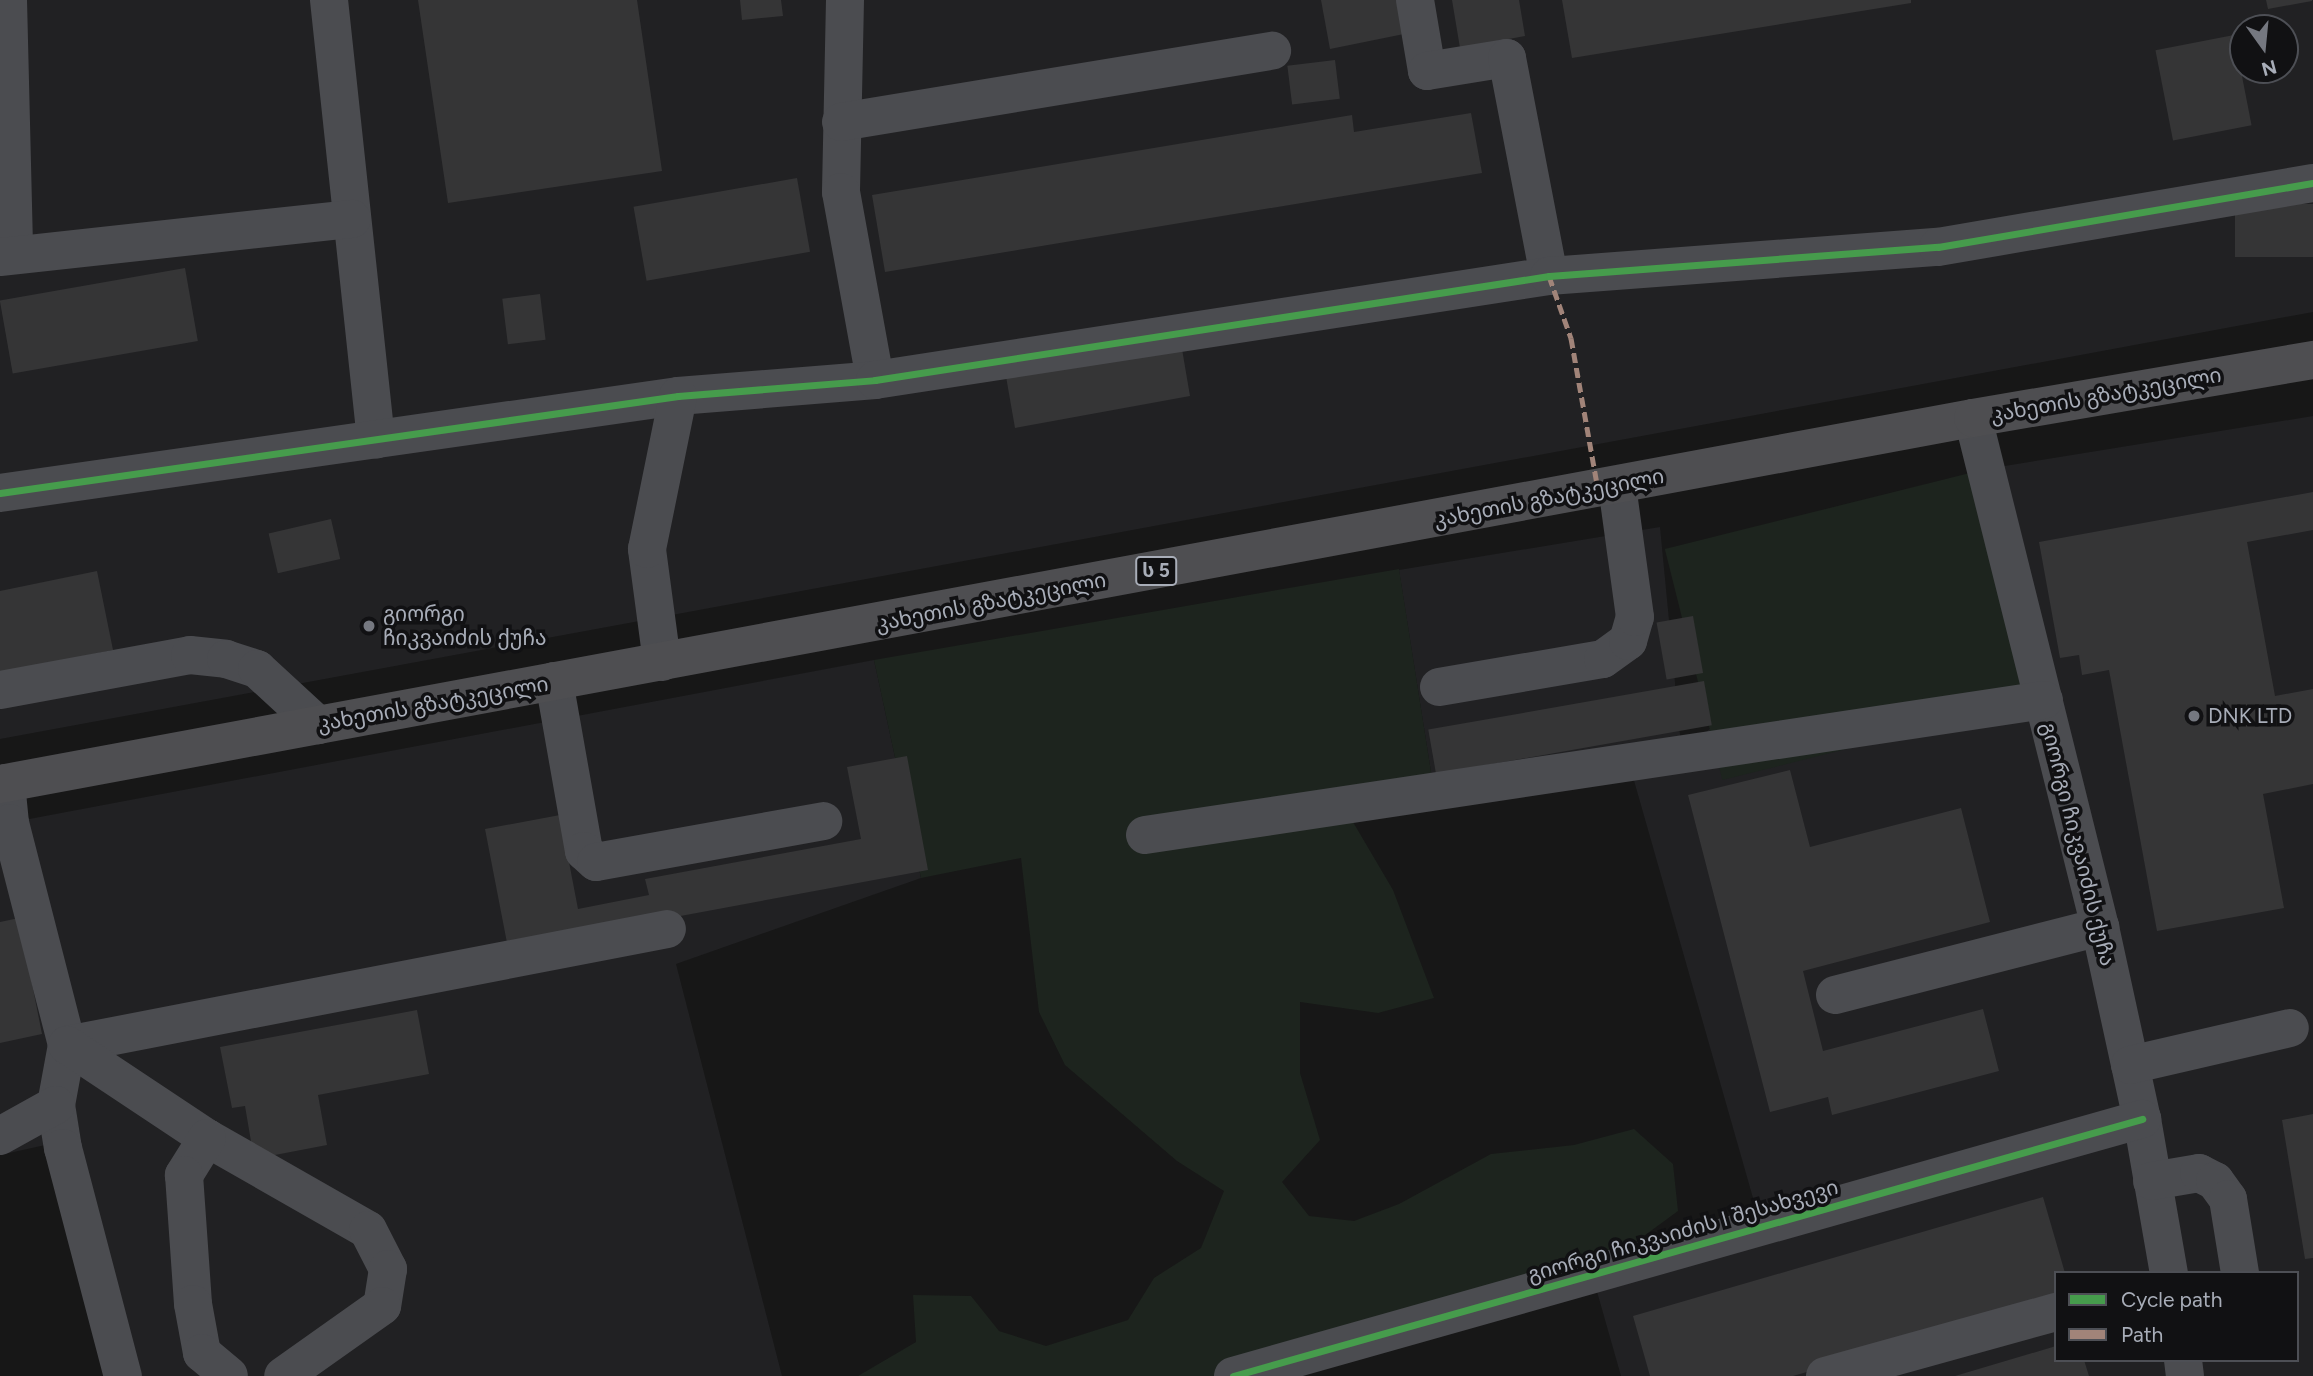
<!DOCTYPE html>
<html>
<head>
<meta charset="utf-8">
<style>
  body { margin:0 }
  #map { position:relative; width:2313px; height:1376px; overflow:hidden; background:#171717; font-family:Figtree,"Noto Sans Georgian",sans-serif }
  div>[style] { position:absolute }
  .built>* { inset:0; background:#212123 }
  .green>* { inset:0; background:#1d241e; transform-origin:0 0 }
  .building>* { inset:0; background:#353536; transform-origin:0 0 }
  .minor>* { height:38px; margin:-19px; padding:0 19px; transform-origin:19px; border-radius:19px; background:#4b4c50 }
  .highway>* { height:38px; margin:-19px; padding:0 19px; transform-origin:19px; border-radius:19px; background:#4e4e51 }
  .quiet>* { height:5px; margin-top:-2.5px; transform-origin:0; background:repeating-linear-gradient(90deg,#a18479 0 10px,transparent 0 15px) }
  .cycleway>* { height:7px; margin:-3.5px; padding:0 3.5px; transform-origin:3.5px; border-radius:3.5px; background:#469c4c }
  .dots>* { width:19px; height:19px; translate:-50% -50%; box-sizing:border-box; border:4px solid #111113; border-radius:50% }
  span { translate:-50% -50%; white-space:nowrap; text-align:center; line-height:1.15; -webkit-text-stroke:7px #111113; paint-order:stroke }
  .shield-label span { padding:2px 5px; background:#111113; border:2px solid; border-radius:5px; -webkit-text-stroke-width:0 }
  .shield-label { font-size:19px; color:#a8adb8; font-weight:700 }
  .street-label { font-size:21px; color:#a8adb8 }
  .poi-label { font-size:21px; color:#a8adb8 }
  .left { translate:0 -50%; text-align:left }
  .legend { position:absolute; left:2054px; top:1271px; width:245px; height:91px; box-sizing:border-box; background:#111113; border:2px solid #4d4f55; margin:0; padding:9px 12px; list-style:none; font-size:21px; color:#a8adb8 }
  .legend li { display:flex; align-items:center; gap:14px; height:35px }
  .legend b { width:35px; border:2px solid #4d4f55 }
  .north { position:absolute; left:2229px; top:14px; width:70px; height:70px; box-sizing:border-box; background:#111113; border:2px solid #4d4f55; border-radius:50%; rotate:165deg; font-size:19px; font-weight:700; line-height:28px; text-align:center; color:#a8adb8 }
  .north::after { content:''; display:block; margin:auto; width:24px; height:32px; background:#757880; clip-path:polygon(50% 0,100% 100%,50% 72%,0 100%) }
</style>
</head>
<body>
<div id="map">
  <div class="built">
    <div style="clip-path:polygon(evenodd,0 0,2313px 0,2313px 312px,0 739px,0 0,2243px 28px,2285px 28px,2285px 70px,2243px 70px,2243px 28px)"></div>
    <div style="clip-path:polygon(evenodd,2313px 416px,2313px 1376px,1621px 1376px,1592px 1274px,1761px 1226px,1629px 763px,1434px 791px,1399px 570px,1660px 527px,1682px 755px,1986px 469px,2313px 416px,2056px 1273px,2297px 1273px,2297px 1360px,2056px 1360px,2056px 1273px)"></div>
    <div style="clip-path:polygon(874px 660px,921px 878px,676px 964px,782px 1376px,123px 1376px,24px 820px)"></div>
    <div style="clip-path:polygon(0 824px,55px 1043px,50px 1144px,0 1155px)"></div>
  </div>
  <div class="green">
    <div style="left:1986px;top:469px;width:238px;height:331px;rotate:76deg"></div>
    <div style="clip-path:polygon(1399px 569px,1434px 791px,1343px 805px,1393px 890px,1434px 998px,1378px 1013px,1300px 1002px,1300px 1073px,1320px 1140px,1282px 1182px,1309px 1216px,1354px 1221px,1399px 1204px,1491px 1154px,1574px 1145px,1634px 1129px,1673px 1164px,1678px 1211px,1592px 1274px,1233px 1376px,858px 1376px,916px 1342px,913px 1295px,971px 1296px,999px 1331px,1046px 1346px,1128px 1320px,1154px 1278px,1201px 1248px,1224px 1191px,1177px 1161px,1065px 1065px,1039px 1012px,1021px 858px,921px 878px,874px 660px)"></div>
  </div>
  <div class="building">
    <div style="clip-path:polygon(418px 0,637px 0,662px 171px,448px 203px)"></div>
    <div style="clip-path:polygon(740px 0,781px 0,783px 16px,742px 20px)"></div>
    <div style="clip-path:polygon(1321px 0,1398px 0,1404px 34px,1330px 49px)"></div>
    <div style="clip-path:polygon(1452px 0,1519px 0,1525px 36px,1460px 48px)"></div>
    <div style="clip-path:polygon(1562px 0,1911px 0,1911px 3px,1572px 58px)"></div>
    <div style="clip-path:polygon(2266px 0,2312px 0,2312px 1px,2268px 9px)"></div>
    <div style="left:2234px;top:35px;width:92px;height:80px;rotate:79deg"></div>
    <div style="left:1335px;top:60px;width:39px;height:48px;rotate:83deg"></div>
    <div style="clip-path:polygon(1471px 113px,1482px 173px,885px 272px,872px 195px,1352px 115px,1354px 132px)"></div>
    <div style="left:797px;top:178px;width:75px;height:166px;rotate:80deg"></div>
    <div style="left:2313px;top:204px;width:53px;height:78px;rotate:90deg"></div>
    <div style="left:185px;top:268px;width:74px;height:188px;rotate:80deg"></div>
    <div style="left:540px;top:294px;width:46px;height:38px;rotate:83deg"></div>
    <div style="clip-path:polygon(1182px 349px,1190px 396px,1015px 428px,1004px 365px)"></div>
    <div style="clip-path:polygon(2313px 492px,2313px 530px,2247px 542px,2275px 696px,2313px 689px,2313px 784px,2263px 794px,2284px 908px,2157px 931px,2109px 670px,2082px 675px,2079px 655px,2060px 658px,2039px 542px)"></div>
    <div style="left:331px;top:519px;width:41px;height:64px;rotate:77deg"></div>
    <div style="clip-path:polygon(97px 571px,113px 650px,0 674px,0 591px)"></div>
    <div style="left:1693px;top:616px;width:58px;height:37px;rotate:80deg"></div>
    <div style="left:1704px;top:681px;width:45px;height:280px;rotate:80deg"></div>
    <div style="clip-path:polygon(907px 756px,928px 870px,508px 948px,485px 829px,560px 815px,578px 909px,649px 895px,645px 879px,861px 839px,847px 767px)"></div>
    <div style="clip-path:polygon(1790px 770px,1810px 847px,1961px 808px,1990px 922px,1803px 971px,1823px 1051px,1983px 1009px,1999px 1071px,1832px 1115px,1828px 1097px,1770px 1112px,1688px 795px)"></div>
    <div style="clip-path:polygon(19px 918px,42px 1034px,0 1043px,0 922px)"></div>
    <div style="clip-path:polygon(417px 1010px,429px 1074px,318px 1095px,327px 1145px,254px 1159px,245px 1106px,232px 1108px,220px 1047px)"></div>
    <div style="clip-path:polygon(2313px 1114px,2313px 1258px,2305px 1259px,2282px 1120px)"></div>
    <div style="clip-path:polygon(2043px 1197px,2065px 1273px,2056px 1273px,2056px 1300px,1793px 1376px,1650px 1376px,1633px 1316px)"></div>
    <div style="clip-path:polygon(2056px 1346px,2056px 1360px,2084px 1360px,2089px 1376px,1955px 1376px)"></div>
  </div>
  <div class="minor">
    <div style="left:8px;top:0;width:253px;rotate:88.6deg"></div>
    <div style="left:329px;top:0;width:442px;rotate:83.9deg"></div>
    <div style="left:845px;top:0;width:192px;rotate:91.2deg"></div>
    <div style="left:841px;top:192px;width:191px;rotate:79.7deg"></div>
    <div style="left:1415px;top:0;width:72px;rotate:80.4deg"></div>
    <div style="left:1427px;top:71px;width:81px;rotate:-9.2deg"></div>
    <div style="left:1507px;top:58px;width:222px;rotate:79.1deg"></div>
    <div style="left:841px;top:122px;width:437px;rotate:-9.4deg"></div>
    <div style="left:0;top:257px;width:354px;rotate:-6.2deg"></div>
    <div style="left:1973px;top:418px;width:525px;rotate:75.99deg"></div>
    <div style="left:2100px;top:927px;width:197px;rotate:77.7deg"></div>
    <div style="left:2142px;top:1119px;width:156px;rotate:80.1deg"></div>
    <div style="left:0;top:493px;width:685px;rotate:-8.14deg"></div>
    <div style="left:678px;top:396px;width:198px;rotate:-4.6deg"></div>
    <div style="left:875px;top:380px;width:682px;rotate:-8.77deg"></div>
    <div style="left:1549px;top:276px;width:390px;rotate:-4.3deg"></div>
    <div style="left:1938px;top:247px;width:380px;rotate:-9.7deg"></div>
    <div style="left:662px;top:662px;width:114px;rotate:-97.6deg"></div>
    <div style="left:647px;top:549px;width:156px;rotate:-78.5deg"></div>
    <div style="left:554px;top:681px;width:173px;rotate:80deg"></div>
    <div style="left:584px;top:851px;width:16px;rotate:43deg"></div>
    <div style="left:596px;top:862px;width:231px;rotate:-10.2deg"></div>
    <div style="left:1439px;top:687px;width:166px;rotate:-9.7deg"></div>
    <div style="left:1603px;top:659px;width:31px;rotate:-36deg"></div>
    <div style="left:1628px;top:641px;width:25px;rotate:-74deg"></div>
    <div style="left:1635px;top:617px;width:133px;rotate:-97.8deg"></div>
    <div style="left:0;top:690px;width:193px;rotate:-10.4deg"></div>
    <div style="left:190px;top:655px;width:36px;rotate:6deg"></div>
    <div style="left:226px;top:659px;width:33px;rotate:18deg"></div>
    <div style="left:257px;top:669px;width:83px;rotate:42.6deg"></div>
    <div style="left:6px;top:783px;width:40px;rotate:84.3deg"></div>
    <div style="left:10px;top:823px;width:229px;rotate:75.6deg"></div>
    <div style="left:67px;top:1045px;width:61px;rotate:100.4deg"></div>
    <div style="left:56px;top:1105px;width:44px;rotate:80.8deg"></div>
    <div style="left:63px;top:1148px;width:236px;rotate:75.3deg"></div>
    <div style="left:1145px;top:835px;width:909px;rotate:-8.54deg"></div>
    <div style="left:1835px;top:995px;width:274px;rotate:-14.4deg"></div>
    <div style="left:67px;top:1045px;width:611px;rotate:-10.94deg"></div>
    <div style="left:67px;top:1045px;width:168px;rotate:33.6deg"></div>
    <div style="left:207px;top:1138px;width:185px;rotate:29.7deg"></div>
    <div style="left:368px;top:1230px;width:44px;rotate:62.9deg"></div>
    <div style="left:388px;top:1269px;width:37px;rotate:99deg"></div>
    <div style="left:382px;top:1306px;width:121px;rotate:144.7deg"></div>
    <div style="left:2130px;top:1065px;width:164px;rotate:-13deg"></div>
    <div style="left:0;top:1136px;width:64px;rotate:-29deg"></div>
    <div style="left:207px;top:1138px;width:44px;rotate:121.9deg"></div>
    <div style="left:184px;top:1175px;width:129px;rotate:86deg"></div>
    <div style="left:193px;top:1304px;width:50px;rotate:79.6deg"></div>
    <div style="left:202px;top:1353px;width:35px;rotate:40deg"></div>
    <div style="left:2152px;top:1181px;width:48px;rotate:-9.7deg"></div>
    <div style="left:2199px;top:1173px;width:18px;rotate:27deg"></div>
    <div style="left:2215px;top:1181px;width:22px;rotate:54deg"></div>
    <div style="left:2228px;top:1199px;width:75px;rotate:80.8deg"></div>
    <div style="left:2183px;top:1360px;width:16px;rotate:83deg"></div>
    <div style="left:1233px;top:1376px;width:945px;rotate:-15.79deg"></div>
    <div style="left:1825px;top:1376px;width:240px;rotate:-15.5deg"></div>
  </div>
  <div class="highway">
    <div style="left:0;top:784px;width:2007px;rotate:-10.51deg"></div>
    <div style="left:1973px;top:418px;width:345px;rotate:-9.7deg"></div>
  </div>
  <div class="quiet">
    <div style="left:1549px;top:276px;width:66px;rotate:70.5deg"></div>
    <div style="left:1571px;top:338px;width:153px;rotate:79.9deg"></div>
  </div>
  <div class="cycleway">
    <div style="left:0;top:493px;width:685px;rotate:-8.14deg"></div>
    <div style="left:678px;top:396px;width:198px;rotate:-4.6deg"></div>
    <div style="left:875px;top:380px;width:682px;rotate:-8.77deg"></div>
    <div style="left:1549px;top:276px;width:390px;rotate:-4.3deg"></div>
    <div style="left:1938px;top:247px;width:380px;rotate:-9.7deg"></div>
    <div style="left:1233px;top:1376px;width:945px;rotate:-15.79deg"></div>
  </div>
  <div class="dots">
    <div style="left:369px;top:626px;background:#757880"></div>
    <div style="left:2194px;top:716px;background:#757880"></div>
  </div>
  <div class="shield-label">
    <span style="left:1156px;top:571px">ს 5</span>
  </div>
  <div class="street-label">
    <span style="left:2106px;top:395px;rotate:-10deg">კახეთის გზატკეცილი</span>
    <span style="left:1549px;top:498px;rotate:-11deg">კახეთის გზატკეცილი</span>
    <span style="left:991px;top:602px;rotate:-11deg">კახეთის გზატკეცილი</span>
    <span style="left:433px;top:704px;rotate:-10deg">კახეთის გზატკეცილი</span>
    <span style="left:2078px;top:844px;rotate:76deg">გიორგი ჩიკვაიძის ქუჩა</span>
    <span style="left:1683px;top:1231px;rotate:-16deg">გიორგი ჩიკვაიძის I შესახვევი</span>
  </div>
  <div class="poi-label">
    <span class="left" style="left:383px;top:626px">გიორგი<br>ჩიკვაიძის ქუჩა</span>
    <span class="left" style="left:2208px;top:716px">DNK LTD</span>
  </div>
  <ul class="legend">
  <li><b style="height:9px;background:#469c4c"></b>Cycle path</li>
  <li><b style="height:9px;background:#a18479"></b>Path</li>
  </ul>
  <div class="north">N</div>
</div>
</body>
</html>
